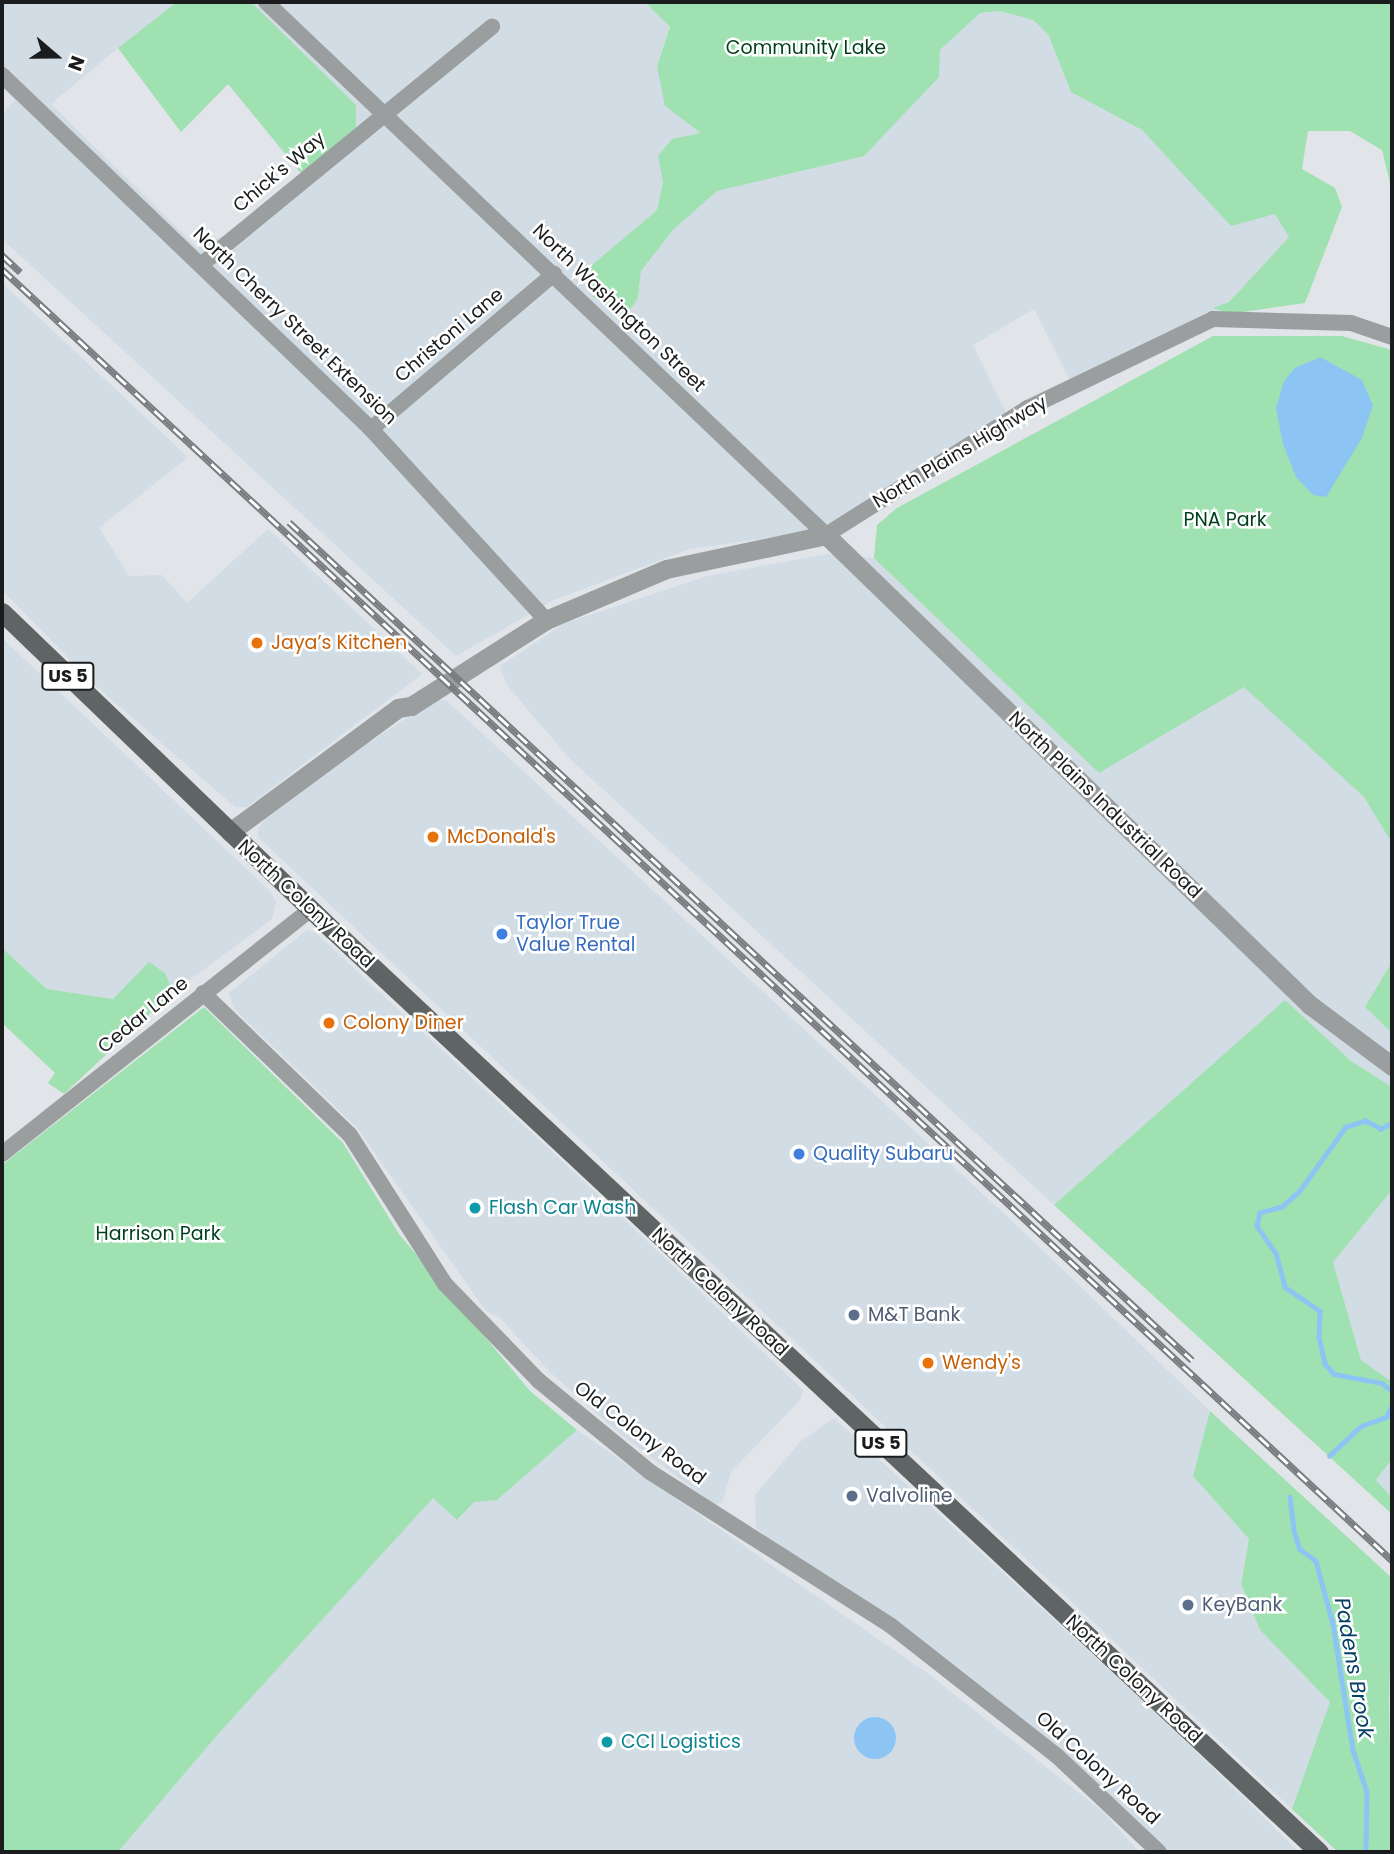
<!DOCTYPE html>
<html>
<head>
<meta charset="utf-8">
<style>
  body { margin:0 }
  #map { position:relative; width:1394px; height:1854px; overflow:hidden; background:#e1e5e9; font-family:Poppins,sans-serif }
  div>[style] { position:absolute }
  .built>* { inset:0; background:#d1dce5 }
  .green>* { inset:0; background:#9fe1b1 }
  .water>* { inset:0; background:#8cc5f4 }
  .round { border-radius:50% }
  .stream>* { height:4.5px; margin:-2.25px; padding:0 2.25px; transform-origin:2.25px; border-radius:2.25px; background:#8cc5f4 }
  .minor>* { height:16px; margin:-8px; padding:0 8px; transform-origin:8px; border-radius:8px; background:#9b9e9e }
  .tertiary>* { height:19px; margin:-9.5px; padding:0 9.5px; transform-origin:9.5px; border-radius:9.5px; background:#9b9e9e }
  .primary>* { height:19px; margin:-9.5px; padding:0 9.5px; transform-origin:9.5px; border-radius:9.5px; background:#5f6464 }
  .rail>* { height:7px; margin-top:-3.5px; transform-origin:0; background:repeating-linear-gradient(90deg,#fff 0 13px,#7a7c7f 0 26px); box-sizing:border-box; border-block:2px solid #7a7c7f }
  .dots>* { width:19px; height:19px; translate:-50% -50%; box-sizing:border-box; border:4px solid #fff; border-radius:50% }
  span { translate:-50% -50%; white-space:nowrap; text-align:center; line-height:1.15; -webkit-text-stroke:5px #fff; paint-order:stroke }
  .shield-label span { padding:2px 5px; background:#fff; border:2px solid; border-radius:5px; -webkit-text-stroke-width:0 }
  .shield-label { font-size:18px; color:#1b1c1d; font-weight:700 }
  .park-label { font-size:19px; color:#003f1d }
  .street-label { font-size:19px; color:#1b1c1d }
  .food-label { font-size:19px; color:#c56008 }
  .left { translate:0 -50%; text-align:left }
  .shop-label { font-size:19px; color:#366cbe }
  .culture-label { font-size:19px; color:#0d838f }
  .service-label { font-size:19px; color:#4e5e75 }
  .water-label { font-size:21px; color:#043f64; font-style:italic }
  .frame { position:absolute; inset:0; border:4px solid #1b1c1d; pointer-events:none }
  .north { position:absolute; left:21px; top:21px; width:70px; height:70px; -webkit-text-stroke:5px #fff; paint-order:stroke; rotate:110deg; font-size:19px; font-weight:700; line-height:28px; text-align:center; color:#1b1c1d }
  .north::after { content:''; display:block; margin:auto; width:24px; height:32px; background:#1b1c1d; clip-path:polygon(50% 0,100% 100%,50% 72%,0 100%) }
</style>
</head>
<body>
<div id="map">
  <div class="built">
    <div style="clip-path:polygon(evenodd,2px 2px,645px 2px,670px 27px,657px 66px,702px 133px,659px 156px,663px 182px,657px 210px,584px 272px,638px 298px,641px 271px,673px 230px,717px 191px,755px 179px,940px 50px,980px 13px,1000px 11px,1033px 20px,1048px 34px,1071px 92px,1142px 130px,1184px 173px,1275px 213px,1289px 237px,1229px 302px,1214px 308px,1229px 314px,1071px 382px,1034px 309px,973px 345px,1007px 415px,843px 518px,803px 533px,690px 549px,554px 600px,456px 656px,2px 239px,2px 115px,15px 100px,2px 87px,2px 2px,118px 48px,181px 132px,228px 84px,301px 174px,223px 236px,197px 247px,51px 104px,118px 48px)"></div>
    <div style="clip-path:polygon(2px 283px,188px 457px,99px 528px,129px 576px,162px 575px,187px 603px,268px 529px,422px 674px,247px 807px,235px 807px,97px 687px,2px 590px)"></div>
    <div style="clip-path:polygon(827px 554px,874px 558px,1099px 773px,1244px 687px,1392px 669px,1392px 1087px,1351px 1061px,1285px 1000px,1054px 1205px,569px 758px,507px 685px,500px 666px,563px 624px,707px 576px)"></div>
    <div style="clip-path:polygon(2px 638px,272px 893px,276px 903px,272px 919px,173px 992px,165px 973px,113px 999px,47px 989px,2px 948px)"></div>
    <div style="clip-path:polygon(434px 700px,446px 700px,1009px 1218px,1210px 1411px,1193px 1476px,1249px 1539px,1241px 1584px,1260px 1630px,1330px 1702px,1292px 1809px,258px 837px,258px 828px,283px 799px)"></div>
    <div style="clip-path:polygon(307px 930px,316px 933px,605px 1201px,803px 1390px,800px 1400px,731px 1472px,722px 1503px,714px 1504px,620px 1434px,550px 1372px,499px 1317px,486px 1311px,357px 1128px,234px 1009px,229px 993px)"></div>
    <div style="clip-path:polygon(1392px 1190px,1392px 1382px,1361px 1360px,1333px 1262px)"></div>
    <div style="clip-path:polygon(834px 1418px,1169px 1725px,1299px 1852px,1167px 1852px,913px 1634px,756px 1529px,755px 1495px,801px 1441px)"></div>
    <div style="clip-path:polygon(577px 1430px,930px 1675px,1104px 1813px,1139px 1852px,118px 1852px,219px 1733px,433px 1497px,458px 1520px,474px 1501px,497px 1500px)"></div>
    <div style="clip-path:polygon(1392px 1459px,1392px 1498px,1376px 1480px)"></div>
  </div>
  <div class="green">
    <div style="clip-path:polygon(177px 2px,251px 2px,356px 105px,356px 127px,302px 174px,228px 84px,181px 132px,118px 48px)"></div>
    <div style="clip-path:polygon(645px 2px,1392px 2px,1392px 191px,1382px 150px,1350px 131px,1308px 131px,1302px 169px,1335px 188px,1342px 207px,1305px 303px,1229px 314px,1213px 308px,1229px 302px,1289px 237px,1275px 214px,1231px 226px,1142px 130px,1071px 92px,1048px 34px,1033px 20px,1000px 11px,980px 13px,940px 50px,939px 77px,864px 156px,717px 191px,673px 230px,641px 271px,638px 298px,625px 317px,593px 297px,584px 272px,657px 210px,663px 182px,658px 156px,672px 139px,701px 133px,665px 106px,657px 66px,670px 27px)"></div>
    <div style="clip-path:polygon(1213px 336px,1342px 336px,1392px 350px,1392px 843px,1364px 797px,1244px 687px,1099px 773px,874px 558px,877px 525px,897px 508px)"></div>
    <div style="clip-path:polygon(2px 948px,47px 989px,113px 999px,149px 962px,165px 973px,173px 992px,64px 1094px,48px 1083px,55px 1073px,2px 1023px)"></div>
    <div style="clip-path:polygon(1392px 962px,1392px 1033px,1365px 1007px)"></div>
    <div style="clip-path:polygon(1285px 1000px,1351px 1061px,1392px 1087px,1392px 1190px,1333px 1262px,1361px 1360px,1392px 1382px,1392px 1459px,1376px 1480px,1392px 1498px,1392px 1514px,1054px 1205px)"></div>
    <div style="clip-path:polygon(204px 1007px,343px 1143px,399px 1234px,530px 1391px,577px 1430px,497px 1500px,474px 1502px,457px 1520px,433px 1498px,219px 1733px,118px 1852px,2px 1852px,2px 1165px)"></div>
    <div style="clip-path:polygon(1210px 1411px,1392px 1578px,1389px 1702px,1392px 1852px,1338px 1852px,1292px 1809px,1330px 1702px,1260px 1630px,1241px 1584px,1249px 1539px,1193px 1476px)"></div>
  </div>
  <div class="water">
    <div style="clip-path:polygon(1320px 357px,1362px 380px,1373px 405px,1362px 438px,1326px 497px,1313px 495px,1296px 477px,1283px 444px,1276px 408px,1284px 381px,1295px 368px)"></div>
    <div class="round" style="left:854px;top:1717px;width:42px;height:42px"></div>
  </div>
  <div class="stream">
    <div style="left:1392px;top:1123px;width:13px;rotate:151deg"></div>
    <div style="left:1381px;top:1129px;width:18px;rotate:-153deg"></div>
    <div style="left:1365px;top:1121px;width:20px;rotate:162deg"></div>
    <div style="left:1346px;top:1127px;width:79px;rotate:125.7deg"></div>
    <div style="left:1300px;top:1191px;width:24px;rotate:138deg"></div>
    <div style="left:1282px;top:1207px;width:23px;rotate:165deg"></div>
    <div style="left:1260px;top:1213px;width:13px;rotate:103deg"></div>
    <div style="left:1257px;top:1226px;width:33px;rotate:55deg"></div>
    <div style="left:1276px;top:1253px;width:35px;rotate:75deg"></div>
    <div style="left:1285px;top:1287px;width:42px;rotate:34.4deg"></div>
    <div style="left:1320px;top:1311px;width:26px;rotate:92deg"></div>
    <div style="left:1319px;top:1337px;width:28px;rotate:77deg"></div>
    <div style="left:1325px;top:1364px;width:13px;rotate:48deg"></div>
    <div style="left:1334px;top:1374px;width:49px;rotate:10.6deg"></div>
    <div style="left:1382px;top:1383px;width:13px;rotate:39deg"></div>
    <div style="left:1329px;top:1456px;width:44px;rotate:-43.2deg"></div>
    <div style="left:1361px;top:1426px;width:27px;rotate:-20deg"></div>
    <div style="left:1386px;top:1417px;width:13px;rotate:-63deg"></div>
    <div style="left:1290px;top:1497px;width:34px;rotate:83deg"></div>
    <div style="left:1294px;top:1531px;width:19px;rotate:72deg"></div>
    <div style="left:1300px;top:1549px;width:20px;rotate:37deg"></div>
    <div style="left:1316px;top:1561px;width:65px;rotate:74.9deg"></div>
    <div style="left:1333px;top:1624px;width:128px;rotate:81deg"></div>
    <div style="left:1353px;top:1750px;width:44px;rotate:71.6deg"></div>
    <div style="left:1367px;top:1792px;width:60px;rotate:91deg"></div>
  </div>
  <div class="minor">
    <div style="left:266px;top:2px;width:773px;rotate:43.58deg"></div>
    <div style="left:826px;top:535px;width:239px;rotate:-32.2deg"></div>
    <div style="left:1028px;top:408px;width:205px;rotate:-25.7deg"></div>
    <div style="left:1213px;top:319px;width:138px;rotate:1.7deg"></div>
    <div style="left:1351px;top:323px;width:43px;rotate:18.9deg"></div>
    <div style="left:2px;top:75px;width:511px;rotate:43.81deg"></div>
    <div style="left:371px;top:429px;width:259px;rotate:47.5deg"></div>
    <div style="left:202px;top:264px;width:375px;rotate:-39.3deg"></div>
    <div style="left:371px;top:429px;width:240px;rotate:-40.3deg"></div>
    <div style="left:203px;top:993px;width:204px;rotate:44deg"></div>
    <div style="left:350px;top:1135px;width:177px;rotate:57.5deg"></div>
    <div style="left:445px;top:1284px;width:135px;rotate:45.9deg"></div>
    <div style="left:539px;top:1381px;width:144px;rotate:39.3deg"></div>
    <div style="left:650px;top:1472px;width:285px;rotate:32.5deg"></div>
    <div style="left:890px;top:1625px;width:211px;rotate:38.1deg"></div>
    <div style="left:1056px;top:1755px;width:141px;rotate:43.3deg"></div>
    <div style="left:2px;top:1154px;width:394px;rotate:-38.4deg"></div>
  </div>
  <div class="tertiary">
    <div style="left:230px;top:832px;width:209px;rotate:-36.4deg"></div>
    <div style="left:398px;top:708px;width:13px;rotate:-9deg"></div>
    <div style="left:411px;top:706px;width:160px;rotate:-32.5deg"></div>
    <div style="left:546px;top:620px;width:130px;rotate:-23deg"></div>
    <div style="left:666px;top:569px;width:164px;rotate:-12deg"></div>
    <div style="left:826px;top:535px;width:675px;rotate:44.16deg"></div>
    <div style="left:1310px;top:1005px;width:102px;rotate:36.6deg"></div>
  </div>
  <div class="primary">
    <div style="left:2px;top:612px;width:459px;rotate:43.9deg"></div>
    <div style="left:333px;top:930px;width:1350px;rotate:43.08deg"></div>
  </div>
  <div class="rail">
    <div style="left:2px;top:255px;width:25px;rotate:43deg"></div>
    <div style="left:2px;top:269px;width:1897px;rotate:42.89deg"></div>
    <div style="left:289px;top:522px;width:1232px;rotate:42.86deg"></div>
  </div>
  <div class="dots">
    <div style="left:257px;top:643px;background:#e8710a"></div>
    <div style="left:433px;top:837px;background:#e8710a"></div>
    <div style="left:502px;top:934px;background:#3f7fe0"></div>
    <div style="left:329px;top:1023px;background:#e8710a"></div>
    <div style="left:799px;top:1154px;background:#3f7fe0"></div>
    <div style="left:475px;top:1208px;background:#0f9aa8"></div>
    <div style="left:854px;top:1315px;background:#5c6f8a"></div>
    <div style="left:928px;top:1363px;background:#e8710a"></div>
    <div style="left:852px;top:1496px;background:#5c6f8a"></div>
    <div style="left:1188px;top:1605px;background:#5c6f8a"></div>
    <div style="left:607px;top:1742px;background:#0f9aa8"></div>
  </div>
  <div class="shield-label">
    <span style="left:68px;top:676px">US 5</span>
    <span style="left:881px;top:1443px">US 5</span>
  </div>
  <div class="park-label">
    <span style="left:806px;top:48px">Community Lake</span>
    <span style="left:1225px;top:520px">PNA Park</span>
    <span style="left:158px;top:1234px">Harrison Park</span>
  </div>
  <div class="street-label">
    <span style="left:279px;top:172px;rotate:-40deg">Chick's Way</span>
    <span style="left:619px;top:308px;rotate:44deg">North Washington Street</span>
    <span style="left:295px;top:326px;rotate:44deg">North Cherry Street Extension</span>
    <span style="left:449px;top:335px;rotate:-40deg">Christoni Lane</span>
    <span style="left:960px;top:452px;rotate:-31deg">North Plains Highway</span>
    <span style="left:1105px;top:805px;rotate:44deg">North Plains Industrial Road</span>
    <span style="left:306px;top:904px;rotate:43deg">North Colony Road</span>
    <span style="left:143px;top:1015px;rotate:-39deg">Cedar Lane</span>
    <span style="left:720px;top:1292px;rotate:43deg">North Colony Road</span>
    <span style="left:640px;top:1433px;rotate:37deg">Old Colony Road</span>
    <span style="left:1134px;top:1679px;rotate:43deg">North Colony Road</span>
    <span style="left:1098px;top:1768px;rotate:42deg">Old Colony Road</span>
  </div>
  <div class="food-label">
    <span class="left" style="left:271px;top:643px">Jaya’s Kitchen</span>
    <span class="left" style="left:447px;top:837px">McDonald's</span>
    <span class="left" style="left:343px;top:1023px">Colony Diner</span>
    <span class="left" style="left:942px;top:1363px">Wendy's</span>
  </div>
  <div class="shop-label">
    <span class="left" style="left:516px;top:934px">Taylor True<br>Value Rental</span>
    <span class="left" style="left:813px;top:1154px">Quality Subaru</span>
  </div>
  <div class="culture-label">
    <span class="left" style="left:489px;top:1208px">Flash Car Wash</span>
    <span class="left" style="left:621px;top:1742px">CCI Logistics</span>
  </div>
  <div class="service-label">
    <span class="left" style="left:868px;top:1315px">M&amp;T Bank</span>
    <span class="left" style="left:866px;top:1496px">Valvoline</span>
    <span class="left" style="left:1202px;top:1605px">KeyBank</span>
  </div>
  <div class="water-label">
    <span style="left:1354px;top:1668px;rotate:80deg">Padens Brook</span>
  </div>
  <div class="frame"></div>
  <div class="north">N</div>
</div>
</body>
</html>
